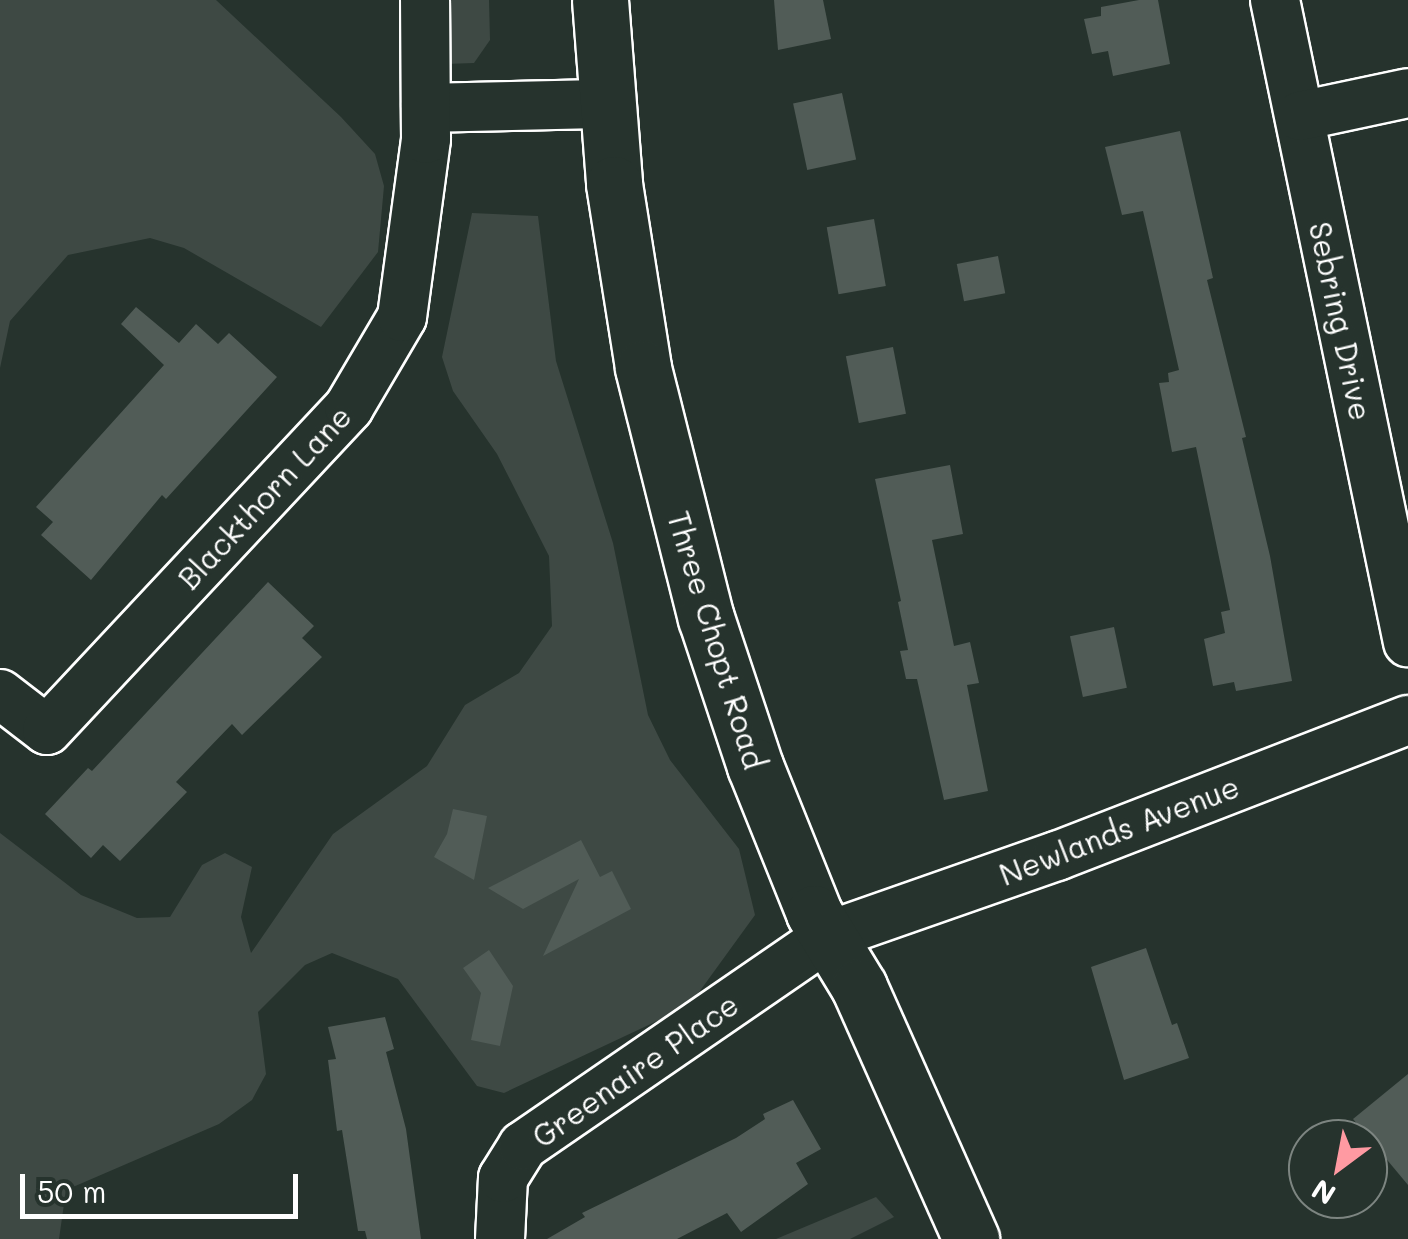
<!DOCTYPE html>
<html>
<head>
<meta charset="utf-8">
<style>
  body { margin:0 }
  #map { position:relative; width:1408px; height:1239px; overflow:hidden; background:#26332d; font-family:Mali,sans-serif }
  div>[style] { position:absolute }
  .green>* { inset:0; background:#3e4944 }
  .building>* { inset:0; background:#515c57; transform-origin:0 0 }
  .roads { filter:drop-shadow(2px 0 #fff) drop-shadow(-2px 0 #fff) drop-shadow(0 2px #fff) drop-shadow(0 -2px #fff) }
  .minor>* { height:48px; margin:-24px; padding:0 24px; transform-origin:24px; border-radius:24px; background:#26332d }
  .major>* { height:55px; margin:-27.5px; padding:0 27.5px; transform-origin:27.5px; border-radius:27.5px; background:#26332d }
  span { translate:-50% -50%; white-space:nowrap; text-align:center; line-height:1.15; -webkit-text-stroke:10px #26332d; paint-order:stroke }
  .street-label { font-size:30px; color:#fff }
  .north { position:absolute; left:1288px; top:1119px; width:100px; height:100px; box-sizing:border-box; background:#26332d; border:2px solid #7d8581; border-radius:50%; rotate:212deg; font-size:28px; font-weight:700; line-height:40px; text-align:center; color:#fff }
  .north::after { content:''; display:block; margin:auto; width:35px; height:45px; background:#ff9aa2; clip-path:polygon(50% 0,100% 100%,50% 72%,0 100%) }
  .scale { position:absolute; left:20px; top:1174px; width:278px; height:45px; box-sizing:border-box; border:5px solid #fff; border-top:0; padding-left:12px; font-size:30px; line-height:35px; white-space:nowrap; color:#fff; -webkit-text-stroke:8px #26332d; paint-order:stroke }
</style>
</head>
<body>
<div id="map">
  <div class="green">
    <div style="clip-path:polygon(0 0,216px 0,341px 117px,375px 154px,384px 186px,378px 252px,321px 327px,184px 248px,150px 238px,68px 255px,10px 321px,0 368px)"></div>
    <div style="clip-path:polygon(444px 0,489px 0,490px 40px,474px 63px,445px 64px)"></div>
    <div style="clip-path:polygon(472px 213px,538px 216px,556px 361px,613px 543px,648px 715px,670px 760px,739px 849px,755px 915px,689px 1006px,504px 1093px,477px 1086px,398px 979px,332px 953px,305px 965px,258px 1012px,266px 1074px,252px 1100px,219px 1124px,66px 1190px,59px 1239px,0 1239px,0 833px,81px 895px,137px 918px,170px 917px,202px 865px,225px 853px,252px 867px,241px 917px,251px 953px,333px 834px,427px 766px,465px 705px,519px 673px,552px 626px,549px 556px,497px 454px,453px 391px,442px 357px)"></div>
    <div style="clip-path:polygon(876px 1197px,894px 1217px,850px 1239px,776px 1239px)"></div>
  </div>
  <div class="building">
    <div style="clip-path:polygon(774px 0,823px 0,831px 39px,778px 50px)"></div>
    <div style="clip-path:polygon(1139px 0,1158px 0,1170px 64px,1113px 76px,1108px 51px,1092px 54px,1084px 19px,1101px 16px,1101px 7px)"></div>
    <div style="left:842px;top:93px;width:68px;height:50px;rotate:78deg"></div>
    <div style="clip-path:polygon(1180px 131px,1213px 278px,1207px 280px,1246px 437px,1242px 438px,1270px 556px,1292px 681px,1236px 691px,1234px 682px,1213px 686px,1204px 639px,1225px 633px,1221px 612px,1230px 610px,1196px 447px,1172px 452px,1159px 383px,1169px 382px,1168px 373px,1179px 370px,1143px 211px,1122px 215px,1105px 147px)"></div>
    <div style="left:874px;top:219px;width:68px;height:48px;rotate:80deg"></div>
    <div style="left:998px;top:256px;width:38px;height:42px;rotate:79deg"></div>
    <div style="clip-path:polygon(136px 307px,179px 343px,196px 324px,218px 344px,229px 333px,277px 377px,166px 499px,162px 495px,91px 580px,41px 535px,53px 522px,36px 507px,164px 365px,121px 324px)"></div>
    <div style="left:893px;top:347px;width:68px;height:48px;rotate:79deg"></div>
    <div style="clip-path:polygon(950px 465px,963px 534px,932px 540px,954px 646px,970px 642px,979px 683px,967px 685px,988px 791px,944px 800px,917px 679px,906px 679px,900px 651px,908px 650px,898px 602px,901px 601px,875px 479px)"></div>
    <div style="clip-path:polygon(268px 582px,314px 626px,302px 638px,322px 657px,242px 735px,232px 724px,176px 782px,187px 792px,120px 861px,103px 845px,91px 858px,45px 814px,88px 768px,92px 771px)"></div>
    <div style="left:1114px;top:627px;width:62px;height:45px;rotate:78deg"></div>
    <div style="clip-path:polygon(453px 809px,487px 816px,474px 880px,434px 857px,447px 834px)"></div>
    <div style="clip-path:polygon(581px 840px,600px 877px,612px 871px,631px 909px,543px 956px,579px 879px,523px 909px,488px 888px)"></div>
    <div style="clip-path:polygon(1146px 948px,1172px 1025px,1177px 1023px,1189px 1058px,1124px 1080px,1091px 967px)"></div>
    <div style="clip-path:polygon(489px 950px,513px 986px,500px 1046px,471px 1040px,481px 993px,463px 968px)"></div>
    <div style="clip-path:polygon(385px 1017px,394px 1049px,386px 1052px,406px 1129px,421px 1239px,367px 1239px,365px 1231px,358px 1231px,342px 1130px,337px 1131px,328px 1060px,336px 1059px,328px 1027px)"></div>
    <div style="clip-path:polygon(1408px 1074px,1408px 1185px,1353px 1119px)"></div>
    <div style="clip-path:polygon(793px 1100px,821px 1149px,796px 1163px,808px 1184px,741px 1232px,727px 1213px,677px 1239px,547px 1239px,585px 1217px,582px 1213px,736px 1138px,765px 1119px,763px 1114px)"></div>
  </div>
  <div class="roads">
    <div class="minor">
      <div style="left:1275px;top:0;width:656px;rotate:78.3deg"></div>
      <div style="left:426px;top:108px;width:182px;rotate:-1.3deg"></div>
      <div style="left:1300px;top:116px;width:110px;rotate:-12deg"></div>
      <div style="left:0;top:694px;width:59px;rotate:37.5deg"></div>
      <div style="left:47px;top:730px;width:442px;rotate:-46.9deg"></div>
      <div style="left:349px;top:407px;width:104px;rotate:-59.5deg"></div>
      <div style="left:402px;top:317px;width:180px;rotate:-82.3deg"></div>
      <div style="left:426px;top:139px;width:139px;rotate:-90.4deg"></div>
      <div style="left:500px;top:1239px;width:61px;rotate:-87.2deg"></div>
      <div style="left:503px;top:1178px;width:38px;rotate:-58deg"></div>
      <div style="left:523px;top:1146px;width:370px;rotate:-34.5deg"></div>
      <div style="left:828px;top:936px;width:243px;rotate:-19.3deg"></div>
      <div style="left:1057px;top:856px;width:376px;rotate:-21.2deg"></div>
    </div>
    <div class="major">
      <div style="left:600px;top:0;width:185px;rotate:85.6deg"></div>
      <div style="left:614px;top:184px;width:186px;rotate:81deg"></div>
      <div style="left:643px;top:368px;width:258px;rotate:75.9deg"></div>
      <div style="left:706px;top:618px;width:156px;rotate:71.7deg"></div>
      <div style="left:755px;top:766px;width:158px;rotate:68.1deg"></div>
      <div style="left:814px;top:913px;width:87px;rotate:58.7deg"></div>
      <div style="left:859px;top:987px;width:276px;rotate:66deg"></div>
    </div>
  </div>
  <div class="street-label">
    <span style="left:1341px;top:321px;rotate:78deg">Sebring Drive</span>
    <span style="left:264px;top:497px;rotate:-47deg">Blackthorn Lane</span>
    <span style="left:717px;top:640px;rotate:73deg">Three Chopt Road</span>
    <span style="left:1119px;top:830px;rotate:-21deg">Newlands Avenue</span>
    <span style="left:635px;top:1070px;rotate:-35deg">Greenaire Place</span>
  </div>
  <div class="north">N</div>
  <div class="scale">50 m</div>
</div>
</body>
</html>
